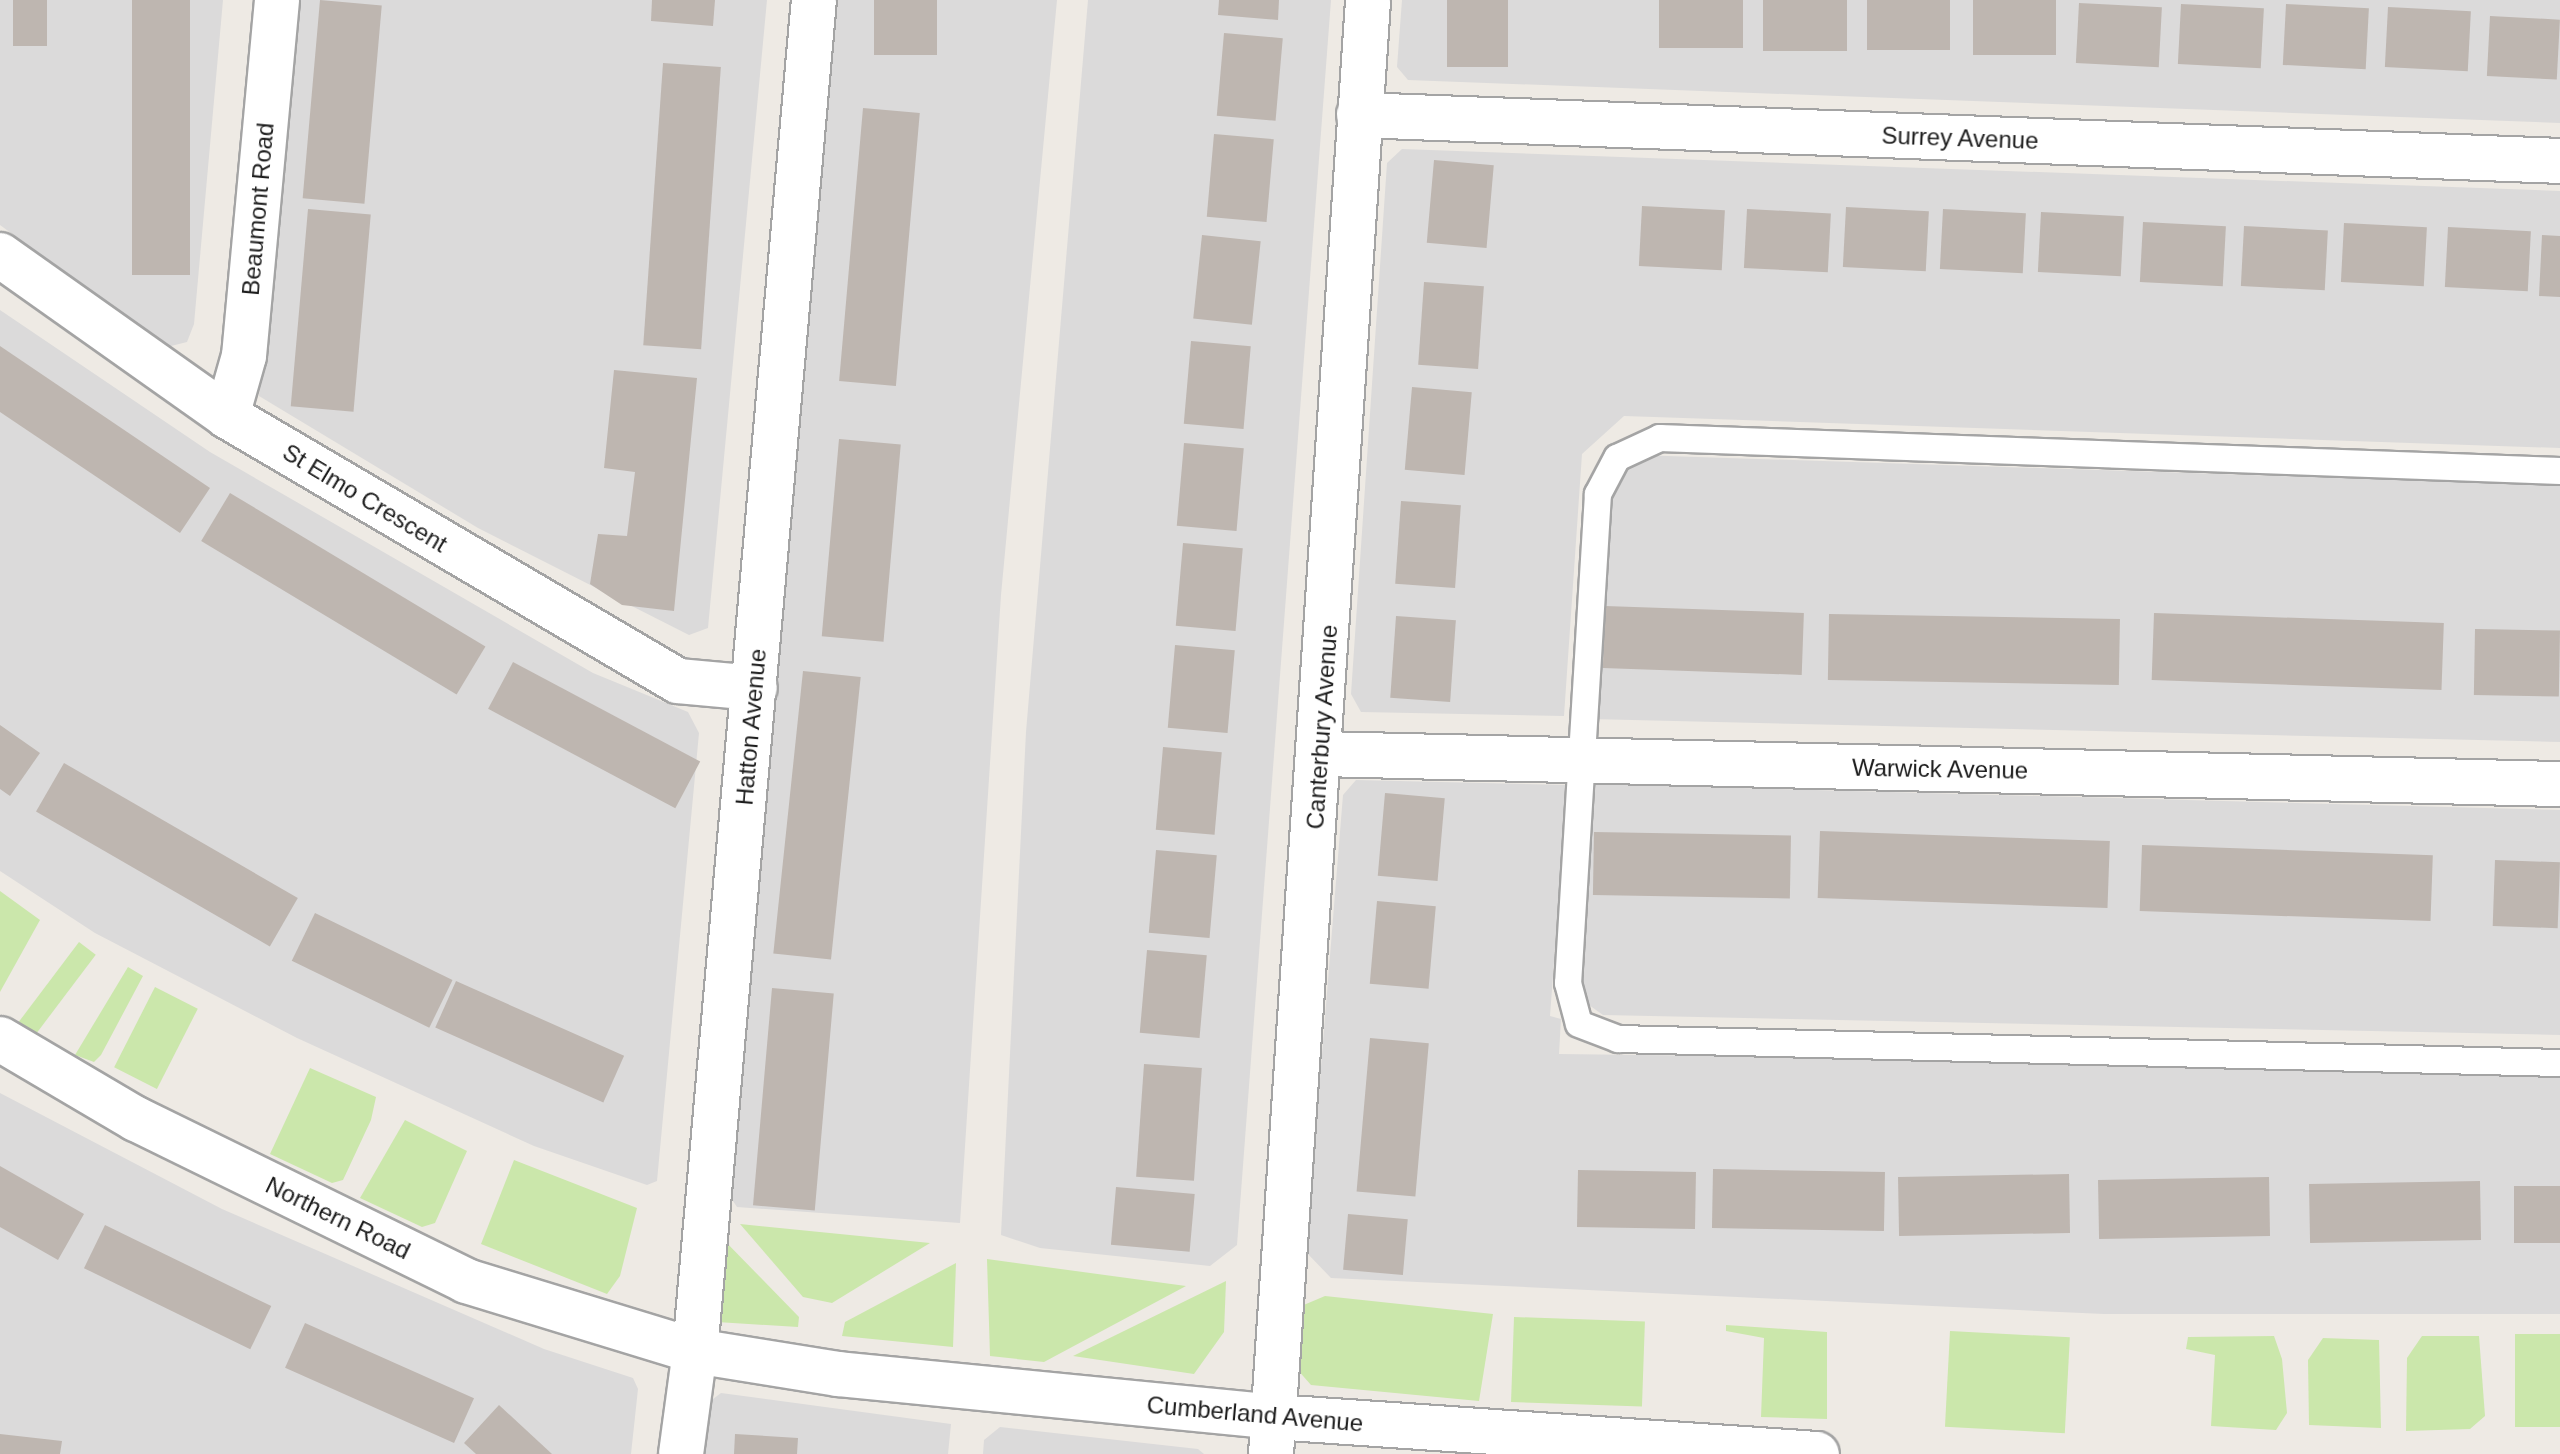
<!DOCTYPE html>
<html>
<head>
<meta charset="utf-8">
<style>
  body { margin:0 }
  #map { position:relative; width:2560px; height:1454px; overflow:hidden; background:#eeeae4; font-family:Helvetica,sans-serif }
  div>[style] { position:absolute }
  .residential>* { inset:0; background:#dbdada }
  .grass>* { inset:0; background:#cbe7ab; transform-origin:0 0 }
  .building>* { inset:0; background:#beb6b0; transform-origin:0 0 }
  .roads { filter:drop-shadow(2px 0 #a4a4a4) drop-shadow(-2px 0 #a4a4a4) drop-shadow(0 2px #a4a4a4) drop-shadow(0 -2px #a4a4a4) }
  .service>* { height:26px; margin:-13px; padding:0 13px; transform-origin:13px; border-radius:13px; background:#fff }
  .minor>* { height:44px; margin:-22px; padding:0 22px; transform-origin:22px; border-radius:22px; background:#fff }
  .tertiary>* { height:44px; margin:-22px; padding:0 22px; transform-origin:22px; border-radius:22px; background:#fff }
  span { translate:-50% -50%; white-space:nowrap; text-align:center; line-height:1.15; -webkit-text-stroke:8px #fff; paint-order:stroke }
  .street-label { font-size:24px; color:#1d1d1d }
</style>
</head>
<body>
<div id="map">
  <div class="residential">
    <div style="clip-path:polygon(0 0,223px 0,194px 324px,187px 342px,167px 347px,0 225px)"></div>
    <div style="clip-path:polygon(296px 0,767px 0,708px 628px,689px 635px,478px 528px,259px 396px)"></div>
    <div style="clip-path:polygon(837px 0,1057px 0,1001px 595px,960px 1223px,737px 1207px,727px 1192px)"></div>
    <div style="clip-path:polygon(1088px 0,1331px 0,1237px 1245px,1210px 1266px,1040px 1248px,1001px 1235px,1026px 732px)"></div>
    <div style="clip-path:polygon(1402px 0,2560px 0,2560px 123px,1408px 80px,1397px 67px)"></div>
    <div style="clip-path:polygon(1402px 149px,2560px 191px,2560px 448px,1624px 416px,1582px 454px,1564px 716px,1361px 712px,1351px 694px,1387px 163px)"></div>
    <div style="clip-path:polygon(0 310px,210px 452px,593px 673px,688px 712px,699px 733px,657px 1181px,647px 1185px,534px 1146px,297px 1038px,95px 933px,0 871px)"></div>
    <div style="clip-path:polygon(1637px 455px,2560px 485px,2560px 742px,1590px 719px,1610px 500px,1617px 476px)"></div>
    <div style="clip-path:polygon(1356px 780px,1567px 785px,1550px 1016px,1561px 1019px,1559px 1054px,2560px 1066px,2560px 1314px,2104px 1314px,1331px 1278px,1306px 1252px,1343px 795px)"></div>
    <div style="clip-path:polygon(1589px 784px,2560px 810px,2560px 1035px,1603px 1015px,1589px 1005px,1582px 991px)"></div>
    <div style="clip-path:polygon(0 1093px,222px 1209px,544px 1349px,633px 1378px,638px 1389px,631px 1454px,0 1454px)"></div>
    <div style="clip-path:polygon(721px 1393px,951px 1424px,948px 1454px,701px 1454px,705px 1405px)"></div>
    <div style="clip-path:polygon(1000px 1427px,1198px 1449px,1204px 1454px,983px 1454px,984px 1440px)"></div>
  </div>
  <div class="grass">
    <div style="clip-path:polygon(0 891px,40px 920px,0 992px)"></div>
    <div style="left:79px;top:942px;width:21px;height:100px;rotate:37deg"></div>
    <div style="clip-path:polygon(128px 967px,143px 976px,101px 1055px,94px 1062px,75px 1055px)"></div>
    <div style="left:155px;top:987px;width:48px;height:90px;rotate:27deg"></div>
    <div style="clip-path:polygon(310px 1068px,376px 1097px,371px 1120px,343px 1180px,332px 1183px,270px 1154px)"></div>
    <div style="clip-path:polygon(405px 1120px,467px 1151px,435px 1223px,422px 1227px,360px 1198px)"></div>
    <div style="clip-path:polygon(514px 1160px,637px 1208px,620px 1276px,607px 1294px,481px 1244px)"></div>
    <div style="clip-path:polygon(740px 1224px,930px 1243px,832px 1303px,803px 1297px)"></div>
    <div style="clip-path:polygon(720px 1236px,799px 1317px,798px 1327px,717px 1322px)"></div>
    <div style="clip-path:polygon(987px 1259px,1186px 1286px,1044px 1362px,990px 1356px)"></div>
    <div style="clip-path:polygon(956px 1263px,953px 1347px,842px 1336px,845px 1322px)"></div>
    <div style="clip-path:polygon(1226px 1281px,1224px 1332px,1194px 1374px,1073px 1356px)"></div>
    <div style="clip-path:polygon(1325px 1296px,1493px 1314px,1479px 1401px,1311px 1385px,1296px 1368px,1299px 1307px)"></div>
    <div style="left:1514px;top:1317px;width:131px;height:85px;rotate:2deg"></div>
    <div style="clip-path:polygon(1726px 1325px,1827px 1332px,1827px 1419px,1761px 1417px,1764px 1338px,1726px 1331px)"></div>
    <div style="left:1950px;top:1331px;width:120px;height:96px;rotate:3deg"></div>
    <div style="left:2560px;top:1334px;width:93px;height:45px;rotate:90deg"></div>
    <div style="clip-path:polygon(2274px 1336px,2282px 1359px,2287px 1413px,2276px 1430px,2211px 1426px,2215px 1355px,2186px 1349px,2188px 1337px)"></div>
    <div style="clip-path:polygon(2422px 1336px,2479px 1336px,2485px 1416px,2470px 1429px,2406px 1431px,2407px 1358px)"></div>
    <div style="clip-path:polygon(2323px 1338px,2379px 1340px,2381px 1428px,2309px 1425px,2308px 1360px)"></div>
  </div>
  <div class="building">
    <div style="left:13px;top:0;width:34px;height:46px"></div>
    <div style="left:132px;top:0;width:58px;height:275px"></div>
    <div style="left:320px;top:0;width:62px;height:199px;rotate:5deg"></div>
    <div style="clip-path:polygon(652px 0,715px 0,713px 26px,651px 21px)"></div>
    <div style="left:874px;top:0;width:63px;height:55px"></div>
    <div style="clip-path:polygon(1219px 0,1279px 0,1278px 20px,1218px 15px)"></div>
    <div style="left:1447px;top:0;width:61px;height:67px"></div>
    <div style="left:1659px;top:0;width:84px;height:48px"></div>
    <div style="left:1763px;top:0;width:84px;height:51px"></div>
    <div style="left:1867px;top:0;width:83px;height:50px"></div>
    <div style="left:1973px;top:0;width:83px;height:55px"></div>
    <div style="left:2079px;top:3px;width:83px;height:60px;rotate:3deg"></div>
    <div style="left:2181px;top:4px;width:83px;height:60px;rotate:3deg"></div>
    <div style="left:2286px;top:4px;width:83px;height:61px;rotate:3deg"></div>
    <div style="left:2388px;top:7px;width:83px;height:60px;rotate:3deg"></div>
    <div style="left:2490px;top:16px;width:70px;height:60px;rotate:3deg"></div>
    <div style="left:1224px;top:33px;width:59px;height:83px;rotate:5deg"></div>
    <div style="left:663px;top:63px;width:58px;height:283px;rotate:4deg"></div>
    <div style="left:863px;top:108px;width:57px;height:274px;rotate:5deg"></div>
    <div style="left:1214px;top:134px;width:60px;height:83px;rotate:5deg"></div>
    <div style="left:1434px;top:160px;width:60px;height:83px;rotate:5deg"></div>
    <div style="left:1642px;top:206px;width:83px;height:60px;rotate:3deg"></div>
    <div style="left:1846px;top:207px;width:83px;height:60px;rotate:3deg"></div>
    <div style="left:308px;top:209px;width:63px;height:198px;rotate:5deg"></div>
    <div style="left:1747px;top:209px;width:84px;height:59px;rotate:3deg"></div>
    <div style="left:1943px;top:209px;width:83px;height:60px;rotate:3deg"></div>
    <div style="left:2041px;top:212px;width:83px;height:60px;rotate:3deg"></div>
    <div style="left:2143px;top:222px;width:83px;height:60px;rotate:3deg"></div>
    <div style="left:2344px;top:223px;width:83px;height:59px;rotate:3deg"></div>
    <div style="left:2244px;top:226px;width:84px;height:60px;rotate:3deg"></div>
    <div style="left:2448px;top:227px;width:83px;height:60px;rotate:3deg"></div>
    <div style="left:1202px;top:235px;width:59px;height:84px;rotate:6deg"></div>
    <div style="clip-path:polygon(2542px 235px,2560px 236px,2560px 297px,2539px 296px)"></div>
    <div style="left:1424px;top:282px;width:60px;height:83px;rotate:4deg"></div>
    <div style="left:1191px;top:341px;width:60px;height:83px;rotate:5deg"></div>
    <div style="clip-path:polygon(0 346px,210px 488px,180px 533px,0 412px)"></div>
    <div style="clip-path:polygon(614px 370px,697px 378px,674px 611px,622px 605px,590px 584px,598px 534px,627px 536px,635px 472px,604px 468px)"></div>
    <div style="left:1412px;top:387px;width:60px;height:83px;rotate:5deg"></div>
    <div style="left:839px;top:439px;width:62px;height:198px;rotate:5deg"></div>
    <div style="left:1184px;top:443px;width:60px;height:83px;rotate:5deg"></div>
    <div style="left:230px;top:493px;width:298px;height:56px;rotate:31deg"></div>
    <div style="left:1401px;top:501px;width:60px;height:83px;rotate:4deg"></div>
    <div style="left:1183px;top:543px;width:60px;height:83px;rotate:5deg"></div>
    <div style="left:1605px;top:606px;width:199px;height:62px;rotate:2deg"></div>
    <div style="left:2154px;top:613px;width:290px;height:67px;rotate:2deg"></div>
    <div style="left:1829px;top:614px;width:291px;height:66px;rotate:1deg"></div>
    <div style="left:1396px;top:616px;width:60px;height:82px;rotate:4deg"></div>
    <div style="left:2475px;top:629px;width:85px;height:66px;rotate:1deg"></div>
    <div style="left:1175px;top:645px;width:60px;height:83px;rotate:5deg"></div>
    <div style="left:513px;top:662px;width:212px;height:53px;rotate:28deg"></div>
    <div style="left:803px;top:671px;width:58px;height:284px;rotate:6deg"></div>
    <div style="clip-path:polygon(0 725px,40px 753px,10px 796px,0 789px)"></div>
    <div style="left:1163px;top:747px;width:59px;height:83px;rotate:5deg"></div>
    <div style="left:64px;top:763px;width:270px;height:56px;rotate:30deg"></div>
    <div style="left:1385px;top:793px;width:60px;height:83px;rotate:5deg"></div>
    <div style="left:1820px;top:831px;width:290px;height:67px;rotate:2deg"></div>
    <div style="left:1594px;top:832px;width:197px;height:63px;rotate:1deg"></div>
    <div style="left:2142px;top:845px;width:291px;height:66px;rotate:2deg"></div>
    <div style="left:1156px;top:850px;width:61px;height:83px;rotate:5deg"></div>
    <div style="left:2495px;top:860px;width:65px;height:66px;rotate:2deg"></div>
    <div style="left:1377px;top:901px;width:59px;height:83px;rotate:5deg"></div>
    <div style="left:315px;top:913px;width:153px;height:53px;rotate:26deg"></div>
    <div style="left:1147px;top:950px;width:60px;height:83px;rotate:5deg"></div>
    <div style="left:456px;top:981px;width:184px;height:51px;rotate:24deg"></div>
    <div style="left:772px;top:988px;width:62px;height:218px;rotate:5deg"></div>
    <div style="left:1370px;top:1038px;width:59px;height:154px;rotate:5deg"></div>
    <div style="left:1144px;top:1064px;width:58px;height:113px;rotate:4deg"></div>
    <div style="clip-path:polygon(0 1166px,84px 1214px,58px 1260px,0 1227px)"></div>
    <div style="left:1713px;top:1169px;width:172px;height:59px;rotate:1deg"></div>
    <div style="left:1578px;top:1170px;width:118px;height:57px;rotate:1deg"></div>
    <div style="left:2069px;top:1174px;width:59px;height:171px;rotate:89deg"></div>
    <div style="left:2269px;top:1177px;width:59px;height:171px;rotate:89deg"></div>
    <div style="left:2480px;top:1181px;width:59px;height:171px;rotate:89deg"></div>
    <div style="left:2560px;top:1186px;width:57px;height:46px;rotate:90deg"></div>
    <div style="left:1116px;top:1187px;width:79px;height:58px;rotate:5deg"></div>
    <div style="left:1348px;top:1214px;width:60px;height:56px;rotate:5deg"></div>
    <div style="left:105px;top:1225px;width:185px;height:48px;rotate:26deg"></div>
    <div style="left:305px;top:1323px;width:185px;height:49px;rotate:24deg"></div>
    <div style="clip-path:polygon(499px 1405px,552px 1454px,476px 1454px,464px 1443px)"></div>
    <div style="clip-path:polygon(0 1434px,62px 1441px,60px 1454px,0 1454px)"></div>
    <div style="clip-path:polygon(735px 1434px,798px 1438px,797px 1454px,734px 1454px)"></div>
  </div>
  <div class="roads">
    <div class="service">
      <div style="left:2560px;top:471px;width:901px;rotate:-177.9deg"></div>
      <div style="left:1660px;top:438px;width:47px;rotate:155.1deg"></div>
      <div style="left:1617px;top:458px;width:41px;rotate:117.8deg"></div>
      <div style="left:1598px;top:494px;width:490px;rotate:93.5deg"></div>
      <div style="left:1568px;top:983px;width:42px;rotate:75deg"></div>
      <div style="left:1579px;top:1024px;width:42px;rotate:21deg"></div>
      <div style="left:1618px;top:1039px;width:942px;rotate:1.46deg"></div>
    </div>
    <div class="minor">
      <div style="left:1359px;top:115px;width:1202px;rotate:2.19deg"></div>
      <div style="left:0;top:255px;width:278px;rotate:35.3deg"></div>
      <div style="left:227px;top:416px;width:523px;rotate:30.44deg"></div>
      <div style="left:678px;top:681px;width:77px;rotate:5.2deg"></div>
      <div style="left:227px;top:416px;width:62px;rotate:-74.2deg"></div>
      <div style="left:244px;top:356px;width:358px;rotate:-84.7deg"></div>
      <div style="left:1321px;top:754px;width:1239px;rotate:1.39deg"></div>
      <div style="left:681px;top:1454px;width:104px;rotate:-82.3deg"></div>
      <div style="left:695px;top:1351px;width:1356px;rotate:-84.97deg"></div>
      <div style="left:1271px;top:1454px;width:1457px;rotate:-86.18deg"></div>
    </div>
    <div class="tertiary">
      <div style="left:0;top:1039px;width:158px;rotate:30.5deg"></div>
      <div style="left:136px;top:1119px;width:368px;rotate:26.1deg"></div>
      <div style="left:466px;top:1281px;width:239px;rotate:17deg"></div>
      <div style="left:695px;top:1351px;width:145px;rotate:9.1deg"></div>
      <div style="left:838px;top:1374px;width:438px;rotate:5.6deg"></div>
      <div style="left:1274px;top:1417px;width:544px;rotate:3.9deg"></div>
    </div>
  </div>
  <div class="street-label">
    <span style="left:1960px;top:138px;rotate:2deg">Surrey Avenue</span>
    <span style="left:258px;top:209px;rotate:-85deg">Beaumont Road</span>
    <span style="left:365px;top:498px;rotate:31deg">St Elmo Crescent</span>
    <span style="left:751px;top:727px;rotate:-85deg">Hatton Avenue</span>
    <span style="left:1322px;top:727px;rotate:-86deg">Canterbury Avenue</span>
    <span style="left:1940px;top:769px;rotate:1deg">Warwick Avenue</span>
    <span style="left:338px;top:1218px;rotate:26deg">Northern Road</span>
    <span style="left:1255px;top:1414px;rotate:5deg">Cumberland Avenue</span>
  </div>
</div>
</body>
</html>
